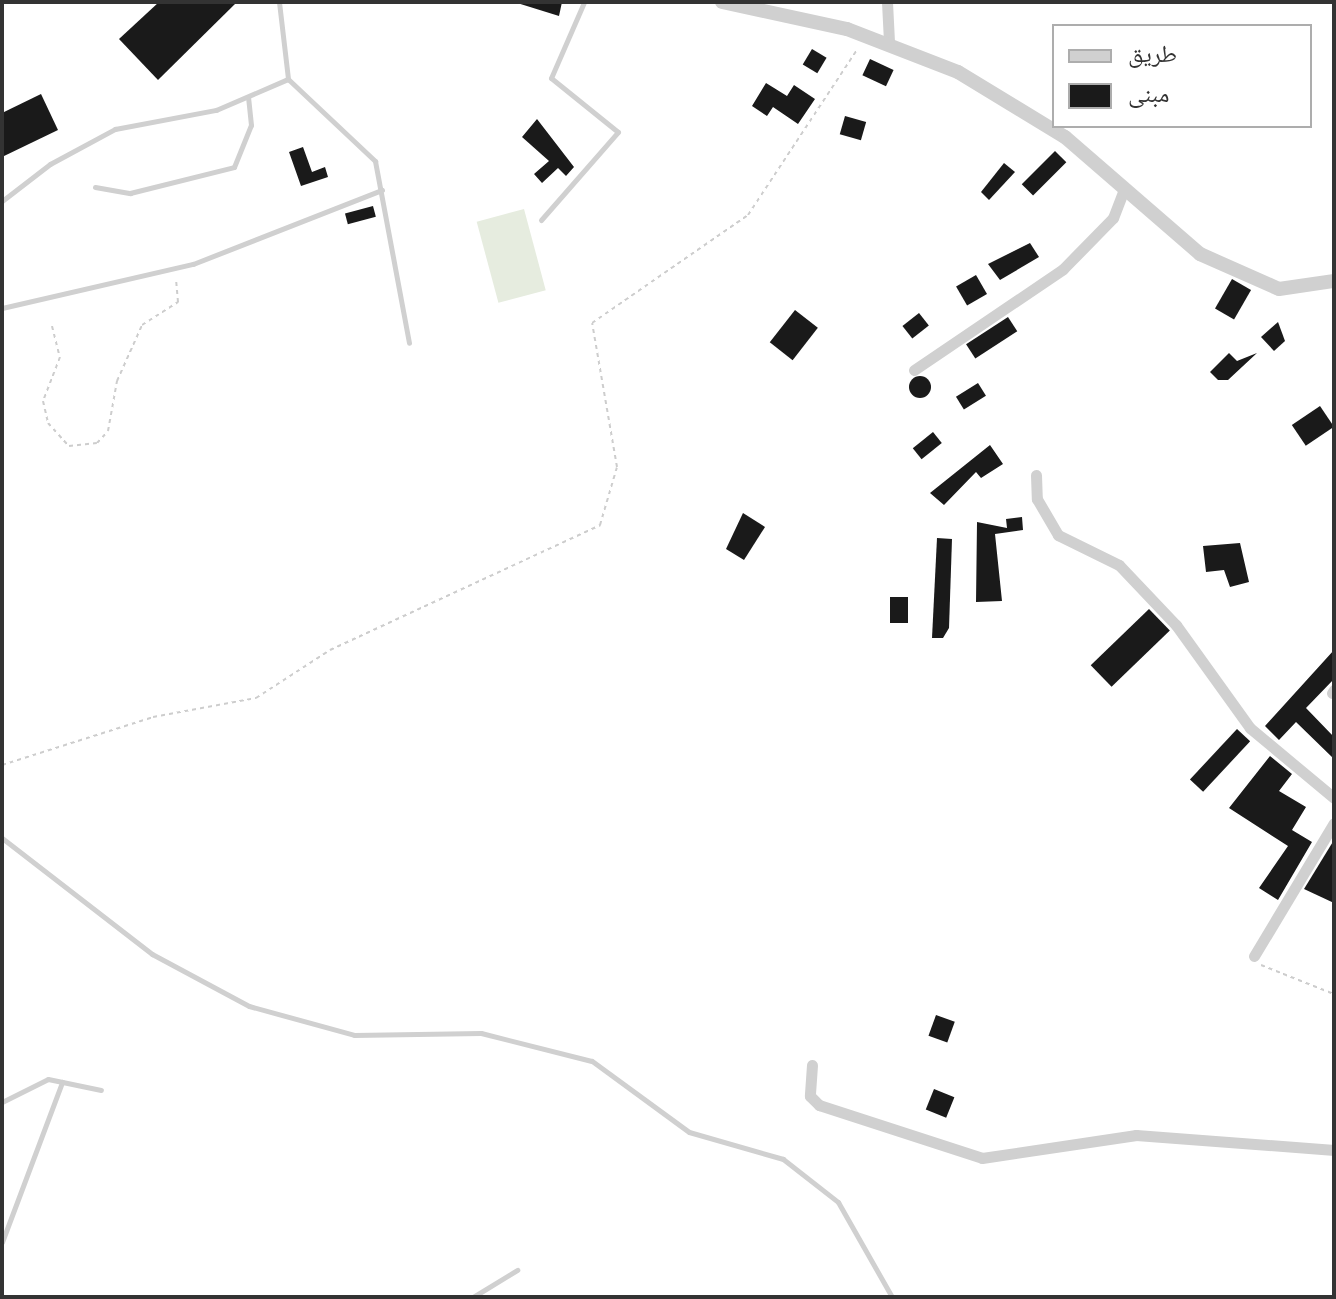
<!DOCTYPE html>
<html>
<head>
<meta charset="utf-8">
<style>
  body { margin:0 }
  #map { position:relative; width:1336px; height:1299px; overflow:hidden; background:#fff; font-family:Montserrat,"Noto Naskh Arabic",sans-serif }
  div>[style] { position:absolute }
  .green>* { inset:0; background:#e6ecdf; transform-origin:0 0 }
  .building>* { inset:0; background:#1a1a1a; transform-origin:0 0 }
  .round { border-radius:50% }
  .path>* { height:2px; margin-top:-1px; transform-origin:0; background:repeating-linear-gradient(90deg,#cdcdcd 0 4px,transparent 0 8px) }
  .service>* { height:5px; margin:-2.5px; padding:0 2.5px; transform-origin:2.5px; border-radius:2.5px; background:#d0d0d0 }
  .minor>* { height:11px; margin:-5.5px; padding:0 5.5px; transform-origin:5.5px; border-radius:5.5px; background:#d0d0d0 }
  .tertiary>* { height:14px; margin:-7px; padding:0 7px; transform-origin:7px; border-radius:7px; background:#d0d0d0 }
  span { translate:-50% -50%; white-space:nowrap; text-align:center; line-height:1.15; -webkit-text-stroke:8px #fff; paint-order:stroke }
  .frame { position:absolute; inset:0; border:4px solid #333; pointer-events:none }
  .legend { position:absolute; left:1052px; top:24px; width:260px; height:104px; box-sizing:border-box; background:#fff; border:2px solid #adadad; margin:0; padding:10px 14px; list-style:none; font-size:24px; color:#333 }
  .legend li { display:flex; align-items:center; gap:16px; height:40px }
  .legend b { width:40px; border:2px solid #adadad }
</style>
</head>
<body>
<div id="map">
  <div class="green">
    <div style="left:524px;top:209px;width:84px;height:49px;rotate:75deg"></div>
  </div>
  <div class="building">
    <div style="clip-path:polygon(159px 2px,237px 2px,158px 80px,119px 39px)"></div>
    <div style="clip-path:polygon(514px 2px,562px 2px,559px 16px)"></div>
    <div style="left:812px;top:49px;width:17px;height:18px;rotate:31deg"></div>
    <div style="left:870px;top:59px;width:26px;height:18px;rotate:25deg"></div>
    <div style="clip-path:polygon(766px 83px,787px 96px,794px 85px,815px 99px,798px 124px,773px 107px,767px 116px,752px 106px)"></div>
    <div style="clip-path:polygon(41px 94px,58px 130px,2px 157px,2px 113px)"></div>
    <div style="left:845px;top:116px;width:22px;height:19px;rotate:16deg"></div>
    <div style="clip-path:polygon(537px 119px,574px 167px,566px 176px,558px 168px,542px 183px,534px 174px,549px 161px,522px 137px)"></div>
    <div style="clip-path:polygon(303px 147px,312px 172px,325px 167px,328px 177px,301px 186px,289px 152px)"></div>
    <div style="left:1055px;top:151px;width:16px;height:47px;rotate:45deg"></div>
    <div style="clip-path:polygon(1004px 163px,1015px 172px,989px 200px,981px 192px)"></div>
    <div style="left:373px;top:206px;width:11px;height:29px;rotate:75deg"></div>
    <div style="clip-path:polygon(1030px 243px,1039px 257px,1000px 280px,988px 264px)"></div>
    <div style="left:976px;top:275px;width:22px;height:23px;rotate:60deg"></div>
    <div style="left:1232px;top:279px;width:22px;height:34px;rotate:30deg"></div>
    <div style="left:795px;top:310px;width:29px;height:41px;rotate:38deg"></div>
    <div style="left:919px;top:313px;width:16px;height:21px;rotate:52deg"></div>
    <div style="left:1008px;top:317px;width:17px;height:50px;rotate:57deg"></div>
    <div style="clip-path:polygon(1278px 322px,1285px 341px,1274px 351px,1261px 337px)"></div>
    <div style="clip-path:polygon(1229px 353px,1237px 361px,1257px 353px,1228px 380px,1218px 380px,1210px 372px)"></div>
    <div class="round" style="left:909px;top:376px;width:22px;height:22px"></div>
    <div style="left:978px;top:383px;width:15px;height:26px;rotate:58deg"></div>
    <div style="left:1320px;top:406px;width:25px;height:34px;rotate:56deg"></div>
    <div style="left:933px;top:432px;width:14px;height:26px;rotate:51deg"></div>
    <div style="clip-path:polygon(990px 445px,1003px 464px,981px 478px,976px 472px,944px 505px,930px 493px)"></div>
    <div style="clip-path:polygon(743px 513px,765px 527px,744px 560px,726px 549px)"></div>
    <div style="clip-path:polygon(1022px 517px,1023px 530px,995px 534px,1002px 601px,976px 602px,977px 522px,1007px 528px,1006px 519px)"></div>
    <div style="clip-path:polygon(937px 538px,952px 539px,949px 628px,943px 638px,932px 638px)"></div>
    <div style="clip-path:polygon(1240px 543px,1249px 582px,1230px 587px,1224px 570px,1206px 572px,1203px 546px)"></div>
    <div style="left:890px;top:597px;width:18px;height:26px"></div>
    <div style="left:1149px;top:609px;width:30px;height:81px;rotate:46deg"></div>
    <div style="clip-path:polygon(1334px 650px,1334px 679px,1306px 708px,1334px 737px,1334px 759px,1296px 722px,1279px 740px,1265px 726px)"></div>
    <div style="left:1237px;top:729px;width:18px;height:69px;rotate:43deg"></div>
    <div style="clip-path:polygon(1270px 756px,1292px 774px,1279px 791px,1306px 807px,1292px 830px,1312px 842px,1278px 900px,1259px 888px,1288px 846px,1229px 808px)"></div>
    <div style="clip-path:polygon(1334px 840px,1334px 903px,1304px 889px)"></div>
    <div style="left:936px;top:1015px;width:20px;height:22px;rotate:20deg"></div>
    <div style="left:934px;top:1089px;width:22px;height:22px;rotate:22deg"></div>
  </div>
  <div class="path">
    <div style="left:52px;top:326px;width:32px;rotate:76deg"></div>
    <div style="left:60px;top:357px;width:47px;rotate:111.1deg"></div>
    <div style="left:43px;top:401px;width:23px;rotate:77deg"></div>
    <div style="left:48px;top:423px;width:31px;rotate:48deg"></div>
    <div style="left:69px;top:446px;width:28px;rotate:-6deg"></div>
    <div style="left:97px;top:443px;width:16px;rotate:-47deg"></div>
    <div style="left:108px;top:431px;width:51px;rotate:-79.8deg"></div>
    <div style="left:117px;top:381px;width:61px;rotate:-65.9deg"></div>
    <div style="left:142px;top:325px;width:43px;rotate:-32.6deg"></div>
    <div style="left:178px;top:302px;width:24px;rotate:-95deg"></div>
    <div style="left:2px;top:765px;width:158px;rotate:-17.6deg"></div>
    <div style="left:153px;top:717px;width:105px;rotate:-10.5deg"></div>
    <div style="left:256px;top:698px;width:88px;rotate:-33deg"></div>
    <div style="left:330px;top:650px;width:298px;rotate:-24.8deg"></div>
    <div style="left:600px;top:525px;width:60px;rotate:-73.7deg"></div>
    <div style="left:617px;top:467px;width:146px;rotate:-99.8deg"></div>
    <div style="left:592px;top:323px;width:190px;rotate:-34.7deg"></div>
    <div style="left:748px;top:215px;width:198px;rotate:-56.6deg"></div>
    <div style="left:1261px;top:965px;width:79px;rotate:21.7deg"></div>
  </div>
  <div class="service">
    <div style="left:279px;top:2px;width:78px;rotate:83.3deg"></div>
    <div style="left:288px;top:79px;width:120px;rotate:43.3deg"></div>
    <div style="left:375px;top:161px;width:185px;rotate:79.4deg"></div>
    <div style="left:95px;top:187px;width:36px;rotate:10deg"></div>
    <div style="left:130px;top:193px;width:107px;rotate:-14deg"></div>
    <div style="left:234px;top:167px;width:45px;rotate:-68deg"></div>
    <div style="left:251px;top:125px;width:28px;rotate:-96deg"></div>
    <div style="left:2px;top:201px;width:61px;rotate:-37.6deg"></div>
    <div style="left:50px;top:164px;width:74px;rotate:-28.3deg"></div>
    <div style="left:115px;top:129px;width:103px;rotate:-10.7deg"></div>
    <div style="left:216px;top:110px;width:78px;rotate:-23.3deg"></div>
    <div style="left:541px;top:220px;width:117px;rotate:-48.8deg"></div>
    <div style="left:618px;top:132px;width:86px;rotate:-141.1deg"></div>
    <div style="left:551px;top:78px;width:83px;rotate:-66.5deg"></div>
    <div style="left:2px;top:308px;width:196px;rotate:-13deg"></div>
    <div style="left:193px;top:264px;width:203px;rotate:-21.4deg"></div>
    <div style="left:2px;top:838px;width:190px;rotate:37.7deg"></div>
    <div style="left:152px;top:954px;width:110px;rotate:28.2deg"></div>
    <div style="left:249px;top:1006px;width:109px;rotate:15.4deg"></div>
    <div style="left:354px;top:1035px;width:127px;rotate:-0.9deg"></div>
    <div style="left:481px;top:1033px;width:114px;rotate:14.2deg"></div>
    <div style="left:592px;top:1061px;width:120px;rotate:36.2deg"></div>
    <div style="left:689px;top:1132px;width:98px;rotate:16deg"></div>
    <div style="left:783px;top:1159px;width:70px;rotate:38deg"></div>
    <div style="left:838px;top:1202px;width:109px;rotate:60.4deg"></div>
    <div style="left:2px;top:1102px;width:51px;rotate:-26.6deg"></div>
    <div style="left:48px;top:1079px;width:54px;rotate:11.7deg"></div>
    <div style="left:2px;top:1242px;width:171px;rotate:-69.4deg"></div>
    <div style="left:473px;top:1297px;width:52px;rotate:-31.5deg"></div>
  </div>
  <div class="minor">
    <div style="left:887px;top:2px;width:40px;rotate:87.1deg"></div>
    <div style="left:914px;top:370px;width:180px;rotate:-34.1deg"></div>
    <div style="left:1063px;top:269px;width:71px;rotate:-45.6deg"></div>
    <div style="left:1113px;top:218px;width:30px;rotate:-69deg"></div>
    <div style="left:1036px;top:475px;width:24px;rotate:88deg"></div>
    <div style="left:1037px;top:499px;width:42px;rotate:59.7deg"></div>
    <div style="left:1058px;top:535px;width:68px;rotate:26.2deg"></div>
    <div style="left:1119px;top:565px;width:83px;rotate:46.5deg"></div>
    <div style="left:1176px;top:625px;width:127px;rotate:54.3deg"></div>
    <div style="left:1250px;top:728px;width:109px;rotate:39.8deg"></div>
    <div style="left:1332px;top:693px;width:4px;rotate:-56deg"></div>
    <div style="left:1254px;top:956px;width:155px;rotate:-59deg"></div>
    <div style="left:812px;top:1065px;width:31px;rotate:94deg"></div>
    <div style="left:810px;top:1096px;width:13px;rotate:45deg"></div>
    <div style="left:819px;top:1105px;width:171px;rotate:18deg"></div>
    <div style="left:982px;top:1158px;width:156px;rotate:-8.5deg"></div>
    <div style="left:1136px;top:1135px;width:199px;rotate:4.3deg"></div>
  </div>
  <div class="tertiary">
    <div style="left:722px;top:2px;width:128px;rotate:12.2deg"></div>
    <div style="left:847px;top:29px;width:119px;rotate:21.2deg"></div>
    <div style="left:958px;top:72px;width:125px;rotate:31.3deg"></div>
    <div style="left:1065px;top:137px;width:179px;rotate:40.9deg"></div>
    <div style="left:1200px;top:254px;width:86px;rotate:23.9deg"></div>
    <div style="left:1279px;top:289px;width:56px;rotate:-8.3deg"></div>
  </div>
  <div class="frame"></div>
  <ul class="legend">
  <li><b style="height:10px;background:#d0d0d0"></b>طريق</li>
  <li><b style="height:22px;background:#1a1a1a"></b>مبنى</li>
  </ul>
</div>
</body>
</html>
